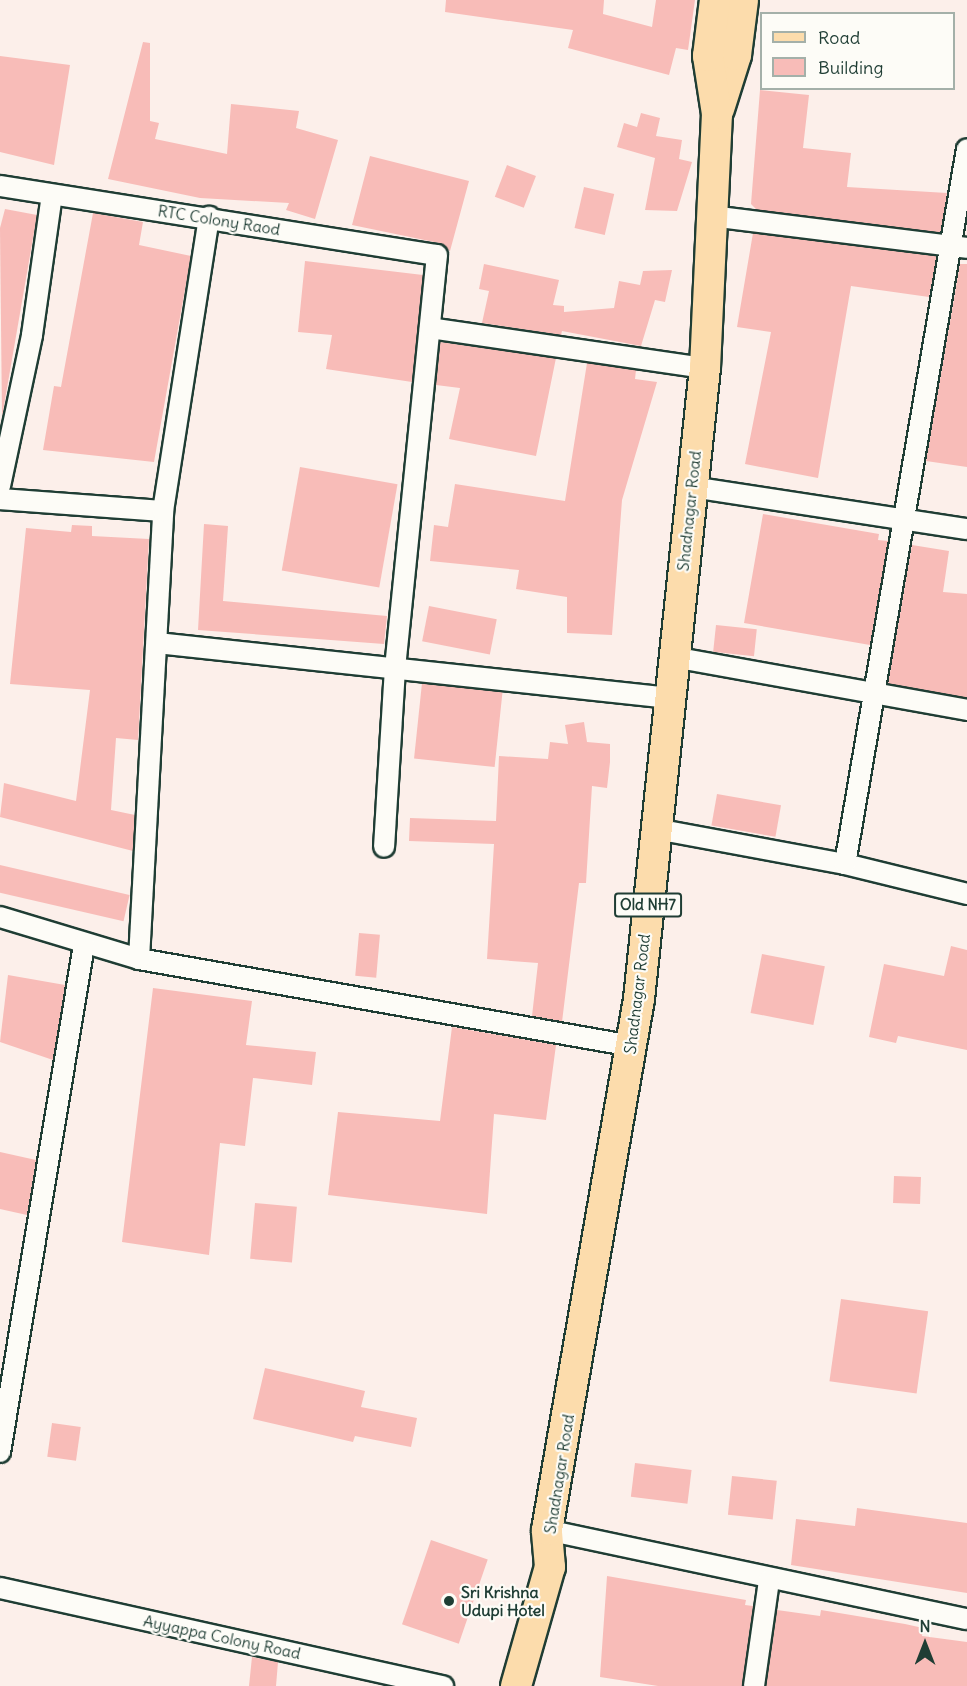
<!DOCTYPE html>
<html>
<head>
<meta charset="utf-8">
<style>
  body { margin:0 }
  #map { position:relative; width:967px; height:1686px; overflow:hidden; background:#fcefea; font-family:Delius,sans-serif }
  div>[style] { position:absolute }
  .building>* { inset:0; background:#f8bcb8; transform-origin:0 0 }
  .roads { filter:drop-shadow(2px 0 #1f3d34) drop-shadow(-2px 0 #1f3d34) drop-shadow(0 2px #1f3d34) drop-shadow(0 -2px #1f3d34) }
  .minor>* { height:20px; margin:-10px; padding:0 10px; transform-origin:10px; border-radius:10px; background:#fdfcf7 }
  .primary>* { height:30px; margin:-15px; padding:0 15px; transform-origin:15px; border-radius:15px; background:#fcdcac }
  .dots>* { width:16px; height:16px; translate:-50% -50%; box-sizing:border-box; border:3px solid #fdfcf7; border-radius:50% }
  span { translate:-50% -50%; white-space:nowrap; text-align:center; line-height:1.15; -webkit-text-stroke:4.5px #fdfcf7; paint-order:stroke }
  .shield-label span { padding:2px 4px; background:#fdfcf7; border:2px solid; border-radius:4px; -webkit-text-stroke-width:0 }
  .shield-label { font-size:15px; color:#1f3d34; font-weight:700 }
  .street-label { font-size:16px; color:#1f3d34 }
  .poi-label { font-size:16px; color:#1f3d34; font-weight:700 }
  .left { translate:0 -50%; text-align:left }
  .legend { position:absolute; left:760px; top:12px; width:195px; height:78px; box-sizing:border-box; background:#fdfcf7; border:2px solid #a4b0a9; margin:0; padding:8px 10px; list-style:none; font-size:18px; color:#1f3d34 }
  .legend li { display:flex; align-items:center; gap:12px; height:30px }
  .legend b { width:30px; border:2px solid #a4b0a9 }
  .north { position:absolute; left:895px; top:1614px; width:60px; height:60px; -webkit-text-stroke:4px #fdfcf7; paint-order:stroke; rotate:0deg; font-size:16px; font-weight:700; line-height:24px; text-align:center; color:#1f3d34 }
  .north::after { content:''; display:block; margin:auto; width:21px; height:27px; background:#1f3d34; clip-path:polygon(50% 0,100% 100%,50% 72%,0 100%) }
</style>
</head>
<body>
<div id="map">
  <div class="building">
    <div style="clip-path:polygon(446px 0,604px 0,603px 14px,652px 27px,656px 0,695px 0,688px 50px,676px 48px,669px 75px,568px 48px,573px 30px,445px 12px)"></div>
    <div style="clip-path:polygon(143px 42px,150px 43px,150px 121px,159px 123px,155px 139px,227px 154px,231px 104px,299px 111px,296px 128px,338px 140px,315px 219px,286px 210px,289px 203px,200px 198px,108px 179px)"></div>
    <div style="clip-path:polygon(0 56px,70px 65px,54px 165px,0 152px)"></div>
    <div style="clip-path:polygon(760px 90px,809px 95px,803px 148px,851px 153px,847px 187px,947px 193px,941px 233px,757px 210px,751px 204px)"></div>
    <div style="clip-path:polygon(641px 113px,660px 118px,656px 136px,682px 140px,679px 159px,692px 162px,677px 211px,645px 210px,655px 158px,617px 147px,624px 123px,637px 127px)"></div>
    <div style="clip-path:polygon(370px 156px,469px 181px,450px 251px,439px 243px,352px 225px)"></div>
    <div style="left:507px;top:165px;width:31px;height:34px;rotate:21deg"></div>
    <div style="left:584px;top:187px;width:31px;height:42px;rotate:13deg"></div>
    <div style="clip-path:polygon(5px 209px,37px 215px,2px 417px,0 228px)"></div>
    <div style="clip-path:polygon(93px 213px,143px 222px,139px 245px,191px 256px,154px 462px,43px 450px,54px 386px,61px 387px)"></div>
    <div style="clip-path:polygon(753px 233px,937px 256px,929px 297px,851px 286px,818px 478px,745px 464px,771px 332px,737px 327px)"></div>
    <div style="clip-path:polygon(305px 261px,423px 275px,412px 382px,326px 369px,332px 335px,298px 332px)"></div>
    <div style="clip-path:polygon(484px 264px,559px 280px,553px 305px,564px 306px,564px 312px,614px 308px,619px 281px,640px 285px,643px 271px,672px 270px,665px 302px,655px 300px,641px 346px,562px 331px,561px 335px,482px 323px,489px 291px,479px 289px)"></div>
    <div style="clip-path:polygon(960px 264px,967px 264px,967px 467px,926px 461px)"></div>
    <div style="clip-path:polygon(440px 342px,556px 358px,536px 456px,449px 439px,460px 388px,436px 385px)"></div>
    <div style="clip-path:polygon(587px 363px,636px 370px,635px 379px,657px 382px,622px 500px,612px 635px,567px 633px,567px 597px,516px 589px,519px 570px,430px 561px,434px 525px,448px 527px,455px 484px,565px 501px)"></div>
    <div style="left:300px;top:467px;width:99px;height:105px;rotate:10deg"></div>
    <div style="clip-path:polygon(763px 514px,879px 534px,878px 540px,888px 541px,870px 645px,744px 623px)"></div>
    <div style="clip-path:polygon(204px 524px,228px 526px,223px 601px,387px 616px,384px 644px,198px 630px)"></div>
    <div style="clip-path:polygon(72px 525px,92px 526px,92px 536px,149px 539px,138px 740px,116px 738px,111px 810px,135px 815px,133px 851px,0 817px,4px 783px,76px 801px,90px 690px,10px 684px,26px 528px,71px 532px)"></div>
    <div style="clip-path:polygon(912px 545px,949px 551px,943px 592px,967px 594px,967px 698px,888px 684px)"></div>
    <div style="left:429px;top:606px;width:69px;height:36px;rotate:11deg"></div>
    <div style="left:716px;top:625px;width:41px;height:27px;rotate:6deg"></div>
    <div style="left:422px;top:683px;width:81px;height:76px;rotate:6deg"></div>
    <div style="clip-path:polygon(584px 722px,587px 742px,610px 744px,610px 762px,607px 788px,592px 786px,586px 883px,579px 883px,562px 1022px,532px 1016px,538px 963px,487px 959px,494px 844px,409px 841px,410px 818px,496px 821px,499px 756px,548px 759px,550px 742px,568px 744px,565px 725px)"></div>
    <div style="left:717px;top:794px;width:65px;height:32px;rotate:10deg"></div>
    <div style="left:0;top:865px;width:133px;height:27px;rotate:13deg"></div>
    <div style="left:359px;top:933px;width:21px;height:43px;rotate:5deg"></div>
    <div style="clip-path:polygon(951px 946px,967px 950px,967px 1050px,898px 1036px,896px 1043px,869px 1037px,884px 964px,944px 976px)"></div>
    <div style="left:762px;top:954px;width:64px;height:60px;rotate:11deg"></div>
    <div style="clip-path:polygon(8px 975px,65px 985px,53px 1060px,0 1042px)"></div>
    <div style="clip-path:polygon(153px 988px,252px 1001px,246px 1045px,316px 1052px,312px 1085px,253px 1078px,245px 1146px,220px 1143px,209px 1255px,122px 1242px)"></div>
    <div style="clip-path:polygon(452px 1027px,556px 1045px,546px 1120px,494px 1114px,487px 1214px,328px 1195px,338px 1112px,440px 1121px)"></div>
    <div style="clip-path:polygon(0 1152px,36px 1160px,27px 1215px,0 1209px)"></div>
    <div style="left:894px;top:1176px;width:27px;height:27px;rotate:2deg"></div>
    <div style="left:255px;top:1203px;width:42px;height:56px;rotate:5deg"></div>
    <div style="left:841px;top:1299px;width:88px;height:83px;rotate:8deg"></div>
    <div style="clip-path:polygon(265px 1368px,365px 1391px,361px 1407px,417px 1418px,411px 1447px,355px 1436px,353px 1442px,253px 1419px)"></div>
    <div style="left:52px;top:1423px;width:29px;height:34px;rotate:8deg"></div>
    <div style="left:635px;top:1463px;width:57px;height:34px;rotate:7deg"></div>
    <div style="left:732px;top:1476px;width:45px;height:39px;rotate:6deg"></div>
    <div style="clip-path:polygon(857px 1508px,967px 1523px,967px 1593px,791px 1565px,796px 1519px,855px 1526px)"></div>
    <div style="left:431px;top:1540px;width:60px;height:89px;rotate:19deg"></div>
    <div style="clip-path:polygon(607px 1576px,746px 1600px,745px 1605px,753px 1606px,742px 1686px,658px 1686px,600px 1677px)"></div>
    <div style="clip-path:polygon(777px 1610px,820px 1616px,821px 1610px,905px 1624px,923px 1628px,922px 1636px,967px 1642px,967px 1686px,766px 1686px)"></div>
    <div style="clip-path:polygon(252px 1657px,278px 1662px,276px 1686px,249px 1686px)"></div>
  </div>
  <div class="roads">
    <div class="minor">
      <div style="left:0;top:186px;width:442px;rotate:9deg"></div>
      <div style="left:437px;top:255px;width:415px;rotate:95.8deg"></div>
      <div style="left:395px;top:668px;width:179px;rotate:93.5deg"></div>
      <div style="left:711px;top:216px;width:258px;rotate:7.1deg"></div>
      <div style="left:430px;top:328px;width:278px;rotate:8.3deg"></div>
      <div style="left:0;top:486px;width:154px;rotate:-78deg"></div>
      <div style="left:32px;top:335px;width:141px;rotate:-81.9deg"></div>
      <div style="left:691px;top:487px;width:279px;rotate:8.7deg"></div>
      <div style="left:0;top:499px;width:163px;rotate:4.2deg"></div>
      <div style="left:157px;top:643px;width:516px;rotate:6.12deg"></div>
      <div style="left:673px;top:657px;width:299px;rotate:10.2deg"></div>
      <div style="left:656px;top:829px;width:192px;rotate:10.5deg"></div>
      <div style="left:845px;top:864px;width:126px;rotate:13.8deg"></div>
      <div style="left:845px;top:864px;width:725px;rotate:-80.32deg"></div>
      <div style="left:0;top:917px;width:145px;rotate:16.8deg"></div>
      <div style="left:139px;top:959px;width:500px;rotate:10deg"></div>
      <div style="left:139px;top:959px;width:449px;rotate:-86.9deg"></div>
      <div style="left:163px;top:511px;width:298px;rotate:-81.1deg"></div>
      <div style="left:0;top:1452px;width:514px;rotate:-80.59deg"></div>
      <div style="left:547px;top:1530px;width:429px;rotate:12deg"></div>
      <div style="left:0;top:1588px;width:454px;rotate:12.5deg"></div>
      <div style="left:754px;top:1686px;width:107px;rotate:-81.9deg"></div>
    </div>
    <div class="primary">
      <div style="left:719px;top:109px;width:57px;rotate:-72.5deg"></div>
      <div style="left:736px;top:55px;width:55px;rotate:-82.7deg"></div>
      <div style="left:516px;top:1686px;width:124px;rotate:-74.1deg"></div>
      <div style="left:550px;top:1567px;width:37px;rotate:-95deg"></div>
      <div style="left:547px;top:1530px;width:539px;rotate:-80.17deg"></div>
      <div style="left:639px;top:999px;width:634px;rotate:-84.03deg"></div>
      <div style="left:705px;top:368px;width:254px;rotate:-87.3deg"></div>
      <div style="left:717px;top:114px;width:59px;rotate:-98.8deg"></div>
      <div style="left:708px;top:56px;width:56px;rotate:-82.9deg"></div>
    </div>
  </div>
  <div class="dots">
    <div style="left:449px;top:1601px;background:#1f3d34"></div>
  </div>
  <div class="shield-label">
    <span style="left:648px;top:905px">Old NH7</span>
  </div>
  <div class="street-label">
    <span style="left:219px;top:220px;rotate:9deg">RTC Colony Raod</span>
    <span style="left:689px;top:511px;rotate:-84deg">Shadnagar Road</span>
    <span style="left:637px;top:994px;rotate:-83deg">Shadnagar Road</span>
    <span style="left:559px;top:1474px;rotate:-81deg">Shadnagar Road</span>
    <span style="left:222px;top:1637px;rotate:12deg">Ayyappa Colony Road</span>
  </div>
  <div class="poi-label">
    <span class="left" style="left:461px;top:1601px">Sri Krishna<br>Udupi Hotel</span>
  </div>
  <ul class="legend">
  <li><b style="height:8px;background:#fcdcac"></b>Road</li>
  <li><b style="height:16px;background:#f8bcb8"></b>Building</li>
  </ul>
  <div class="north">N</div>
</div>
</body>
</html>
